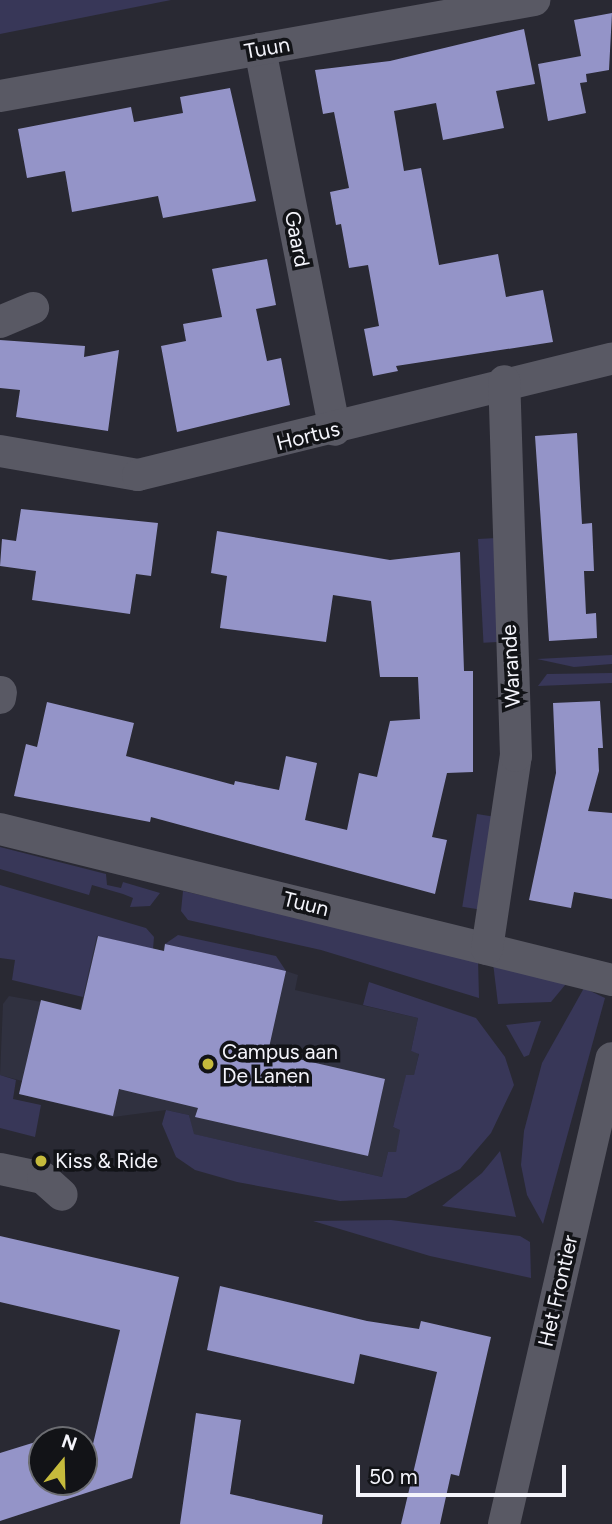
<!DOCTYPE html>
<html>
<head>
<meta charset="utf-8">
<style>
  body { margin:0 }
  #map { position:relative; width:612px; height:1524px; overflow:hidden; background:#292933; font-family:Figtree,sans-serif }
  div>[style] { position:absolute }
  .built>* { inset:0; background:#303140 }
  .green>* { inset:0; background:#383758; transform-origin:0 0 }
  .building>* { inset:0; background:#9494c8 }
  .minor>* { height:32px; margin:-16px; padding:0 16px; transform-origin:16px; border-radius:16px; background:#595964 }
  .dots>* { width:19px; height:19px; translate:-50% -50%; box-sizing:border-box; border:4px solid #121317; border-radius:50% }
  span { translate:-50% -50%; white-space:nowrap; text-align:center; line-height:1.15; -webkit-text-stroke:7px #121317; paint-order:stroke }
  .street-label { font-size:21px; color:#f4f4fb }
  .poi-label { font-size:21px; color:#f4f4fb }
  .left { translate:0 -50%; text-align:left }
  .north { position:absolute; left:28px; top:1426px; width:70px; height:70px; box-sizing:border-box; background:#121317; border:2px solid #6c6d72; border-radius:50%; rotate:19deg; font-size:19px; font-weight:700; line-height:28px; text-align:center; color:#f4f4fb }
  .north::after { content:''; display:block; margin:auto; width:24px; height:32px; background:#c6bb3c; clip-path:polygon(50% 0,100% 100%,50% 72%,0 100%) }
  .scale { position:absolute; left:356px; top:1465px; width:210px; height:32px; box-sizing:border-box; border:4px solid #f4f4fb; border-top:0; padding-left:9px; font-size:21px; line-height:24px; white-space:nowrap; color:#f4f4fb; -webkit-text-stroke:5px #121317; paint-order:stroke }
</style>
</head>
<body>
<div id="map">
  <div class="built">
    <div style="clip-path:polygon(97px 936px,163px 951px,165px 943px,286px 971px,298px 975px,295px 990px,418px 1018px,411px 1051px,419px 1053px,414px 1076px,406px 1076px,393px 1127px,401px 1130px,396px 1153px,388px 1152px,382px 1177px,193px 1134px,189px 1115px,166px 1110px,113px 1117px,19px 1094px,22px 1081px,0 1075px,3px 1004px,9px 996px,80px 1009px)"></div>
  </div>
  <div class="green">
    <div style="clip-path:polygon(0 0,171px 0,0 34px)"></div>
    <div style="left:497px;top:538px;width:104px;height:19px;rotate:87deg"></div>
    <div style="clip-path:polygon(612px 655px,612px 664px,574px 667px,537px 659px)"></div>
    <div style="clip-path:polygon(612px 673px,612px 683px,538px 686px,547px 674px)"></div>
    <div style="left:477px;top:814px;width:19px;height:94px;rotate:9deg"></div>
    <div style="clip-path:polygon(0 847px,106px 874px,107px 885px,121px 888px,123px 882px,160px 893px,150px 906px,130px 907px,133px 898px,123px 894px,92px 885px,89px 895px,0 869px)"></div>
    <div style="clip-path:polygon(0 885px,146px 928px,154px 937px,153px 949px,97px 936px,83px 997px,12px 980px,15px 960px,0 958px)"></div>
    <div style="clip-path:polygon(183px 891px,478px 959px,479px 998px,321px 950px,188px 920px,181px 911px)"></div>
    <div style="clip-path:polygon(178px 935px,276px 956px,286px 971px,165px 944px)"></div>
    <div style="clip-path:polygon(493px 963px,570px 979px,551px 1002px,498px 1004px)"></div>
    <div style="clip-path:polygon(369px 982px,476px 1018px,505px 1057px,514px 1085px,491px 1133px,460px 1169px,406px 1198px,340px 1201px,237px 1182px,195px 1170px,176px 1157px,162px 1124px,166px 1110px,189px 1115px,194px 1134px,382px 1177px,388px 1152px,396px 1152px,400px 1130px,393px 1127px,406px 1075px,414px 1075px,419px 1054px,411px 1051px,418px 1018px,363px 1005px)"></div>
    <div style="clip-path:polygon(584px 988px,605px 998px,543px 1224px,527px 1195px,521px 1165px,524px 1131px,542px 1063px)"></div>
    <div style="clip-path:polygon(541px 1021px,529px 1055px,524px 1057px,506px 1025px)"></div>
    <div style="clip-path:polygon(0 1075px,16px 1080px,13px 1099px,41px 1105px,35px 1137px,0 1128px)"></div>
    <div style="clip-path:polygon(500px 1151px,516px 1217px,442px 1206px,482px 1173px)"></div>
    <div style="clip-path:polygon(391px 1220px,520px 1236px,530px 1242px,531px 1278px,430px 1256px,313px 1221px)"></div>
  </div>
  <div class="building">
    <div style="clip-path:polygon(612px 13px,609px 70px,586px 74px,587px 82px,580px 83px,586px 113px,548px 121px,538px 64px,581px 56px,574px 20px)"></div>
    <div style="clip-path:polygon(524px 29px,535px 84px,496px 91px,504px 128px,443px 140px,436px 103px,394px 111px,404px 171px,421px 168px,439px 265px,498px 254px,506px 297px,543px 290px,553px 342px,396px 366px,398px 371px,373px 376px,364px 329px,379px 326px,368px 265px,349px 268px,341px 224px,336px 225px,330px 192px,349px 188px,334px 112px,323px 114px,315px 70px,390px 61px)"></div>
    <div style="clip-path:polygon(230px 88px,256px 201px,163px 218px,158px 196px,72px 212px,65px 171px,27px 178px,18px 129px,131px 107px,134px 122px,183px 113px,180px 97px)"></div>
    <div style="clip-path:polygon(267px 259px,276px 305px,256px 309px,267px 361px,281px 358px,290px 405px,177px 432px,161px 346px,186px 341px,183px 324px,222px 317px,212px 269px)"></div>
    <div style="clip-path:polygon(0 340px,85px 346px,84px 357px,119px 350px,108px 431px,16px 417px,20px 390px,0 388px)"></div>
    <div style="clip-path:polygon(577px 433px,582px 524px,592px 523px,594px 571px,584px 571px,586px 614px,596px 613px,597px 638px,549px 641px,535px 436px)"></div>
    <div style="clip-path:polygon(21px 509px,158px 523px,151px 576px,136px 574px,130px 614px,32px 600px,36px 571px,0 566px,2px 539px,16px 541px)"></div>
    <div style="clip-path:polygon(217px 531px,390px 560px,460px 552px,464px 671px,473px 671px,473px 772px,447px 773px,432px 837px,447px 840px,435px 894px,151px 817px,150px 822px,14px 796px,26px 744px,37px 747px,47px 702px,134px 723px,126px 756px,234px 785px,235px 781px,279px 790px,286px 756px,317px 763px,305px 820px,347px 830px,359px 773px,377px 777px,390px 721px,420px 719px,418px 677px,380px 677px,371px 601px,333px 595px,326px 642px,220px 628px,227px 576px,211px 573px)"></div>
    <div style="clip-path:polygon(600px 701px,603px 748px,598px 748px,599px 771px,588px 811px,612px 813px,612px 899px,574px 892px,571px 908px,529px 900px,556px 773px,553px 703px)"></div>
    <div style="clip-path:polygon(98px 936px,164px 951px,165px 944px,286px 971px,268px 1052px,385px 1079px,368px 1156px,195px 1117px,198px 1108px,119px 1089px,113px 1116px,19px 1094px,41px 1000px,81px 1010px)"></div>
    <div style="clip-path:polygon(0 1236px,179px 1277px,132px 1478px,0 1521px,0 1453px,42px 1440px,42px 1482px,84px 1482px,120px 1330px,0 1302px)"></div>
    <div style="clip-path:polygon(220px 1286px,367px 1321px,419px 1329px,421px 1321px,491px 1337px,459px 1476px,451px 1474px,440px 1524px,401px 1524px,437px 1372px,360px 1354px,354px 1384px,207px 1350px)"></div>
    <div style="clip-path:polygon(196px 1413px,241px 1420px,230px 1494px,323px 1515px,322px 1524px,180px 1524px)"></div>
  </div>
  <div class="minor">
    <div style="left:260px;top:49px;width:388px;rotate:78.9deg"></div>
    <div style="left:0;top:96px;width:543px;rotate:-10.19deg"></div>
    <div style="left:0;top:322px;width:36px;rotate:-23deg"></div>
    <div style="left:0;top:451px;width:140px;rotate:9.9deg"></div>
    <div style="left:138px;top:475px;width:488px;rotate:-13.8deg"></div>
    <div style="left:0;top:698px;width:6px;rotate:-81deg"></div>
    <div style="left:0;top:829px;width:630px;rotate:13.86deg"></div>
    <div style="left:487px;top:949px;width:195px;rotate:-81.5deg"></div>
    <div style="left:516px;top:756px;width:375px;rotate:-91.8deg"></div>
    <div style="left:0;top:1169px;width:44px;rotate:11.8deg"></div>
    <div style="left:43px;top:1178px;width:25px;rotate:42deg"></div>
    <div style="left:504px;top:1524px;width:478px;rotate:-77deg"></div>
  </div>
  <div class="dots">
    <div style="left:208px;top:1064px;background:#c6bb3c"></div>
    <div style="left:41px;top:1161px;background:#c6bb3c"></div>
  </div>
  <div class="street-label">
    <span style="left:267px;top:48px;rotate:-10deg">Tuun</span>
    <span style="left:297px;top:239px;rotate:79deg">Gaard</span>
    <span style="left:308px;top:436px;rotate:-14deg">Hortus</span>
    <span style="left:511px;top:666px;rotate:-93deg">Warande</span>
    <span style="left:306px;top:904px;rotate:14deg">Tuun</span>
    <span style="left:558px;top:1291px;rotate:-77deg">Het Frontier</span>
  </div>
  <div class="poi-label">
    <span class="left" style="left:222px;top:1064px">Campus aan<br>De Lanen</span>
    <span class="left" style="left:55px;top:1161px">Kiss &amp; Ride</span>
  </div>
  <div class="north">N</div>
  <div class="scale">50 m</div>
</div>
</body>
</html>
